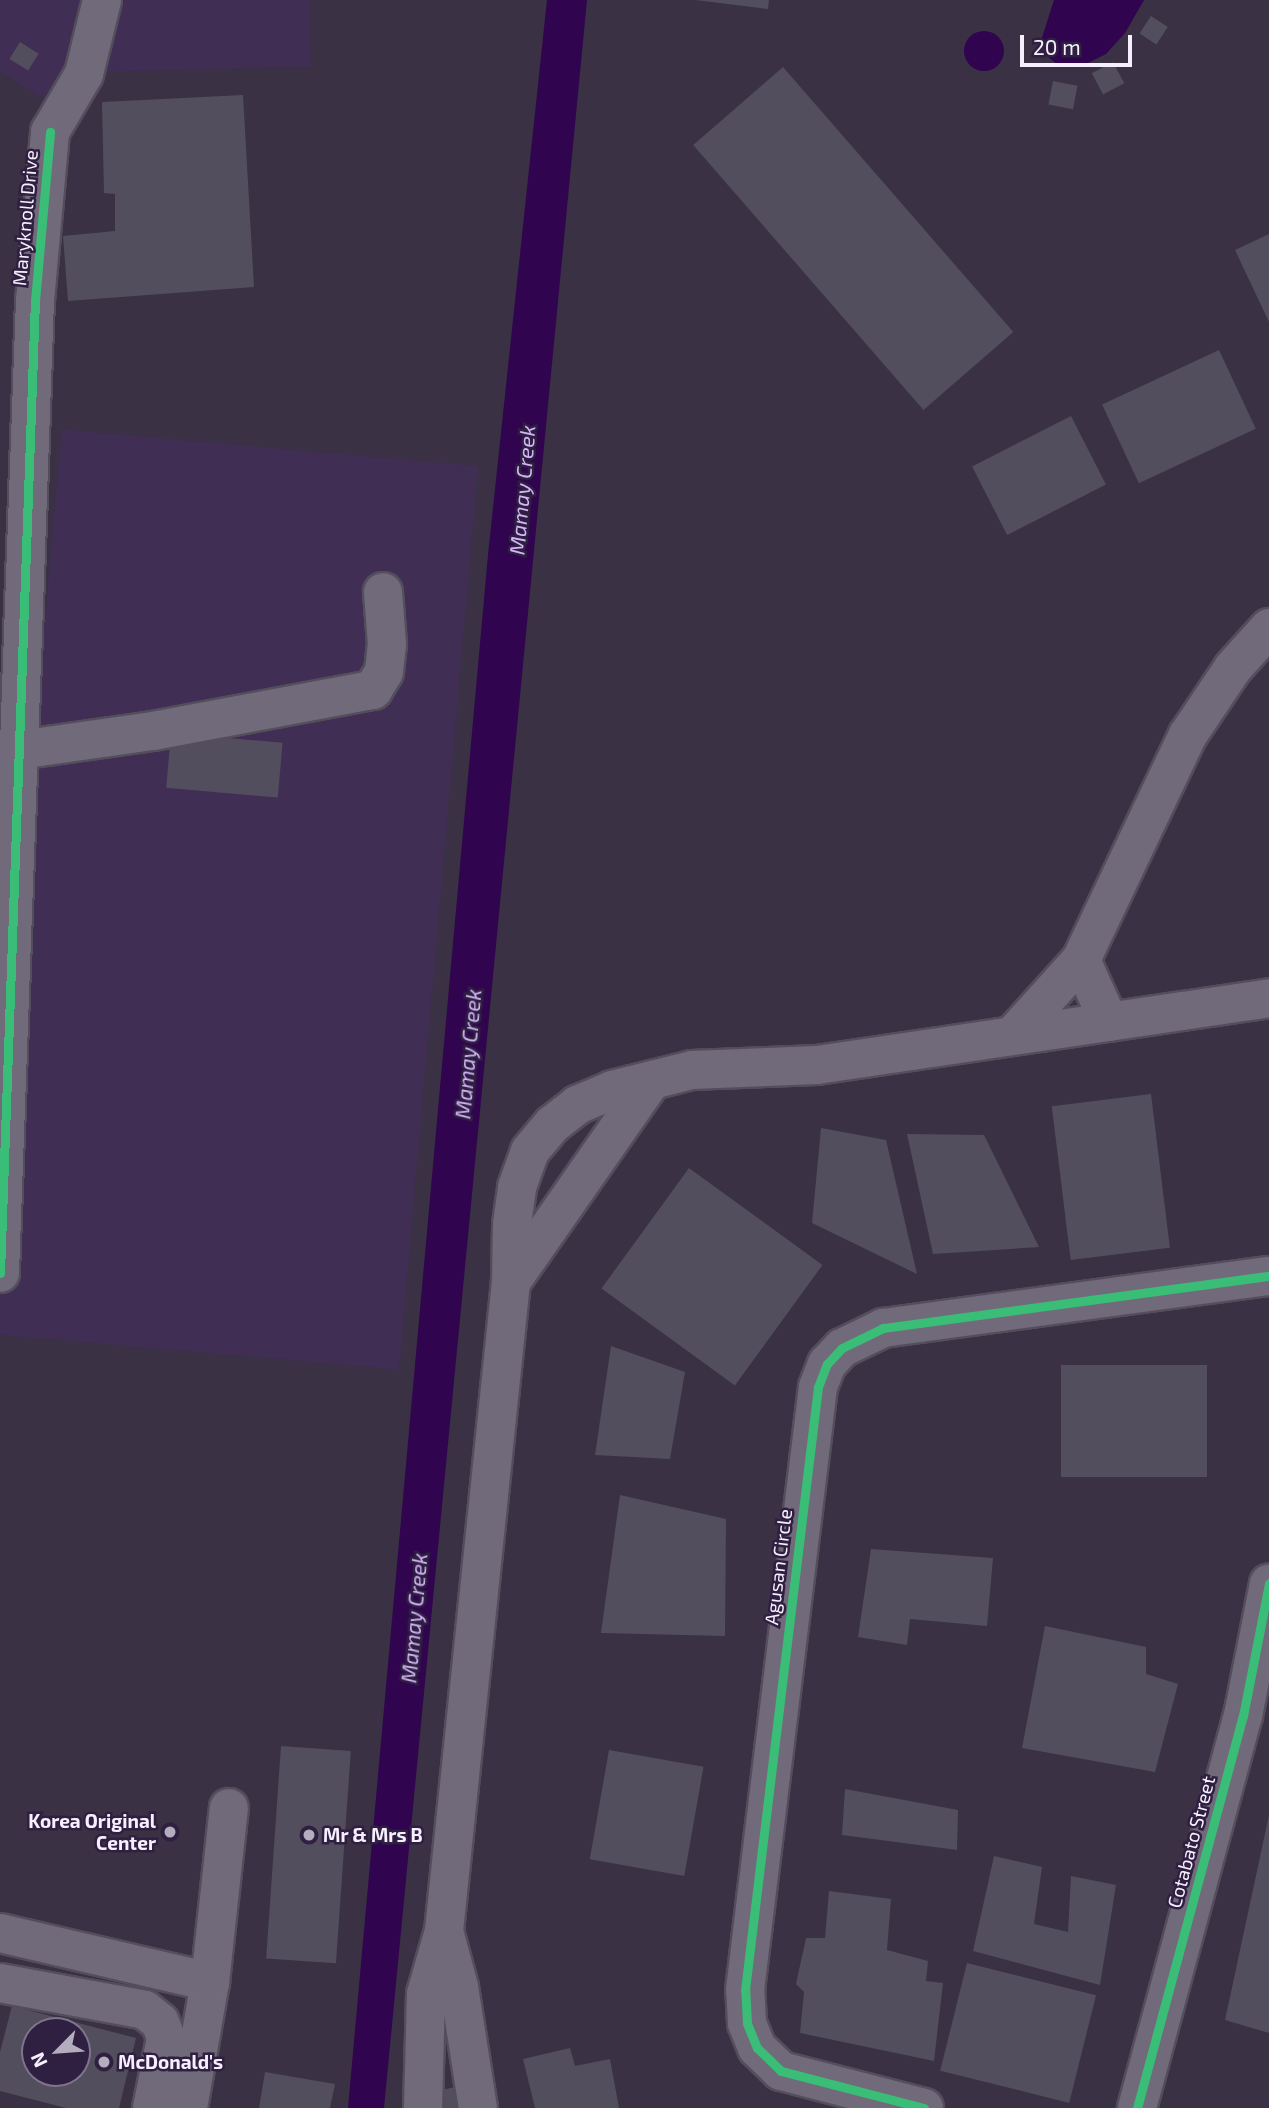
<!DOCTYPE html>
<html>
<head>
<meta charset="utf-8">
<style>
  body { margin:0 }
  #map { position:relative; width:1269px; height:2108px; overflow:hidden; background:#3a3144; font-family:"Exo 2",sans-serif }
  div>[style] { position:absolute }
  .built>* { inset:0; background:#402e54; transform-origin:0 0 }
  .water>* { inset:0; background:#30044e }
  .round { border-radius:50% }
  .building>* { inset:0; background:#524e5d; transform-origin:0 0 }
  .roads { filter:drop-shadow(2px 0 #544e5c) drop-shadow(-2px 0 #544e5c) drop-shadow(0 2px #544e5c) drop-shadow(0 -2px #544e5c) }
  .minor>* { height:38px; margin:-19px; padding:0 19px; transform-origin:19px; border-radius:19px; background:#716a7a }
  .cycleway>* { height:9px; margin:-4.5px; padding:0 4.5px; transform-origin:4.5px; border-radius:4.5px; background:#3abd76 }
  .dots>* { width:19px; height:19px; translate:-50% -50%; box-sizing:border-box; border:4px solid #2f1f41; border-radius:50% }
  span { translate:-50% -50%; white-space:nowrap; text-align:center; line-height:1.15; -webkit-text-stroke:5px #2f1f41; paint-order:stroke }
  .street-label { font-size:19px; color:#f6f0fe }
  .poi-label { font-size:19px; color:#f6f0fe; font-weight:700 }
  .right { translate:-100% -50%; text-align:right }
  .left { translate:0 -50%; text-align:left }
  .water-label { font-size:21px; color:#d3b6f7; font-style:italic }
  .north { position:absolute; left:21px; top:2017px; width:70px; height:70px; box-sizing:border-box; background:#2f1f41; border:2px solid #7f738d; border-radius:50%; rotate:245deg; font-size:19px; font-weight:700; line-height:28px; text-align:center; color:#f6f0fe }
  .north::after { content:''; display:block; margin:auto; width:24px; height:32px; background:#b4adbd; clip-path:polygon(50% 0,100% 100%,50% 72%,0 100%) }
  .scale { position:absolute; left:1020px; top:35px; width:112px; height:32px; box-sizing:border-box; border:4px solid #f6f0fe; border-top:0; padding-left:9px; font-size:21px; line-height:24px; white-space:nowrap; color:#f6f0fe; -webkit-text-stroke:5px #2f1f41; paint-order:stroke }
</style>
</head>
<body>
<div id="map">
  <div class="built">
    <div style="clip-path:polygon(0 0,309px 0,311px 66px,69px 73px,42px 98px,0 71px)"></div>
    <div style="left:478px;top:466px;width:907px;height:418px;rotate:95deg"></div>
  </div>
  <div class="water">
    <div style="clip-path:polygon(547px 0,587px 0,384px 2108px,348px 2108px,488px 555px)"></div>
    <div style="clip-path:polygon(1054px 0,1144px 0,1125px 33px,1106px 54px,1082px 66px,1059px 66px,1046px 55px,1041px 41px)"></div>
    <div class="round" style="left:964px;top:31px;width:40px;height:40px"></div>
  </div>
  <div class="building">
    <div style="clip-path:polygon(695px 0,769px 0,768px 9px)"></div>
    <div style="left:1151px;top:16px;width:20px;height:21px;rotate:33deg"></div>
    <div style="left:20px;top:42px;width:22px;height:20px;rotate:32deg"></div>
    <div style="left:1113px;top:62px;width:24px;height:24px;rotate:62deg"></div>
    <div style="left:783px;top:67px;width:351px;height:119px;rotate:49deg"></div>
    <div style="left:1053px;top:81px;width:25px;height:24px;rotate:11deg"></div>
    <div style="clip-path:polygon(243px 95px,254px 287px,68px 301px,63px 236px,115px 231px,115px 194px,104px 193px,102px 102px)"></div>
    <div style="clip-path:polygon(1269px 234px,1269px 322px,1235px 250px)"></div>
    <div style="left:1219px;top:350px;width:87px;height:129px;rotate:65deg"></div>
    <div style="left:1071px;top:416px;width:77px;height:111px;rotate:63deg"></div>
    <div style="left:171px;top:733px;width:112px;height:55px;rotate:5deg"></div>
    <div style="left:1151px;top:1094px;width:155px;height:100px;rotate:83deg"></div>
    <div style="clip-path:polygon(821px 1128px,886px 1140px,917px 1274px,812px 1223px)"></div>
    <div style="clip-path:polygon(907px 1134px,984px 1135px,1039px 1247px,933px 1254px)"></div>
    <div style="left:689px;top:1168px;width:165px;height:149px;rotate:36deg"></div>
    <div style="clip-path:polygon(611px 1346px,685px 1372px,670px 1459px,595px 1455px)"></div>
    <div style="left:1207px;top:1365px;width:112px;height:146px;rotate:90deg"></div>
    <div style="clip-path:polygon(620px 1495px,726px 1519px,725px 1636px,601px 1633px)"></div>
    <div style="clip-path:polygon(871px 1549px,993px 1558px,987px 1626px,910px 1619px,907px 1645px,858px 1637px)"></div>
    <div style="clip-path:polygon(1045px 1626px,1146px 1647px,1146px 1674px,1178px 1684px,1155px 1772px,1022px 1748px)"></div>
    <div style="left:281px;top:1746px;width:70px;height:213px;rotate:4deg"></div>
    <div style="left:609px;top:1750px;width:96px;height:111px;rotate:10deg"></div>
    <div style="clip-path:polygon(845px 1789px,958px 1810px,957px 1850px,842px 1835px)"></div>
    <div style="clip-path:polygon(1269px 1815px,1269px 2033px,1225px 2020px)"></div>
    <div style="clip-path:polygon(994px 1856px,1042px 1867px,1034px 1924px,1068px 1932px,1071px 1876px,1116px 1885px,1100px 1985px,973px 1951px)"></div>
    <div style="clip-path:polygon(829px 1891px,891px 1899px,887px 1950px,928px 1961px,926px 1981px,943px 1983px,934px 2061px,800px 2033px,804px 1992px,796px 1984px,806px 1938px,825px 1938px)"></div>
    <div style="left:967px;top:1963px;width:133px;height:111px;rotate:14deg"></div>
    <div style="clip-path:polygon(evenodd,12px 2006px,136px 2038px,119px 2108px,66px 2108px,0 2091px,0 2052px,12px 2006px,35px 2031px,77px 2031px,77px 2073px,35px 2073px,35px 2031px)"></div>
    <div style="clip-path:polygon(570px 2048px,575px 2066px,610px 2059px,619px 2108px,535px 2108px,523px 2059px)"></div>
    <div style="clip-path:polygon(265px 2072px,335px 2084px,330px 2108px,259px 2108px)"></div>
    <div style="clip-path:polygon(455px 2087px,460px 2108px,442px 2108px,438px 2091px)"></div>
  </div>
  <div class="roads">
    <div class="minor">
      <div style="left:19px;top:750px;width:135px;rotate:-8.1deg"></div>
      <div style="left:153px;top:731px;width:224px;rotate:-10.6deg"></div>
      <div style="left:373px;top:690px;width:21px;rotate:-59deg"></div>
      <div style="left:384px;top:672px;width:28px;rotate:-84deg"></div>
      <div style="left:387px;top:644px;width:52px;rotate:-94.4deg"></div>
      <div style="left:1081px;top:960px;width:68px;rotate:65.7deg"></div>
      <div style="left:1015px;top:1033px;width:98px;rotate:-47.9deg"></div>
      <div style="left:1081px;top:960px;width:249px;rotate:-64.6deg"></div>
      <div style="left:1188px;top:735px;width:81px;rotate:-56.1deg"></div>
      <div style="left:1233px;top:668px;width:54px;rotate:-48deg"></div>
      <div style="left:0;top:1273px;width:973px;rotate:-87.94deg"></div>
      <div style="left:35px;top:301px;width:170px;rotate:-84.9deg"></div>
      <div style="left:50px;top:132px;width:67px;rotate:-59.6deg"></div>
      <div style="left:84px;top:74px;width:76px;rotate:-76.3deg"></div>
      <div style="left:511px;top:1282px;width:246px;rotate:-55.1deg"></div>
      <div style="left:444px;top:1931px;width:58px;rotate:75deg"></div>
      <div style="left:459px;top:1987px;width:122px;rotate:81.1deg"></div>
      <div style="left:0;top:1933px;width:216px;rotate:13.1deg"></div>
      <div style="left:0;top:1983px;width:147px;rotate:10.5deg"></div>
      <div style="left:145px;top:2010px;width:19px;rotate:39deg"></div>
      <div style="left:160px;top:2022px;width:17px;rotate:69deg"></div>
      <div style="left:166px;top:2038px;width:71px;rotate:101.3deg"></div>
      <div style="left:188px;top:2108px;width:128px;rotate:-80.1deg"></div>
      <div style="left:210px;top:1982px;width:175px;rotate:-83.8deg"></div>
      <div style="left:423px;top:2108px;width:114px;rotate:-88.5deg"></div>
      <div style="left:426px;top:1994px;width:66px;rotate:-74.1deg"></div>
      <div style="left:444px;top:1931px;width:652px;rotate:-84.11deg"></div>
      <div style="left:511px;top:1282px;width:58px;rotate:-89deg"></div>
      <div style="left:512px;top:1224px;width:37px;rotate:-82deg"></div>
      <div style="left:517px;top:1187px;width:38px;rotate:-70deg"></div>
      <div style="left:530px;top:1151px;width:35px;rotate:-50deg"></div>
      <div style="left:553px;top:1124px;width:31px;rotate:-38deg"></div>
      <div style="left:577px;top:1105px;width:38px;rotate:-23deg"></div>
      <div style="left:612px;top:1090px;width:82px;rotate:-14deg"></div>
      <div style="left:692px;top:1070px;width:125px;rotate:-2.3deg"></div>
      <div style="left:817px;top:1065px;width:457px;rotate:-8.4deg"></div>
      <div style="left:924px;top:2108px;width:148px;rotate:-165.5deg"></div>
      <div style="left:781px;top:2071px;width:33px;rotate:-136deg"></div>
      <div style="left:757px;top:2048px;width:27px;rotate:-112deg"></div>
      <div style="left:747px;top:2023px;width:33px;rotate:-93deg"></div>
      <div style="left:745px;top:1990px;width:607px;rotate:-83.1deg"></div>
      <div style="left:818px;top:1387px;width:25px;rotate:-69deg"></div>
      <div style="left:827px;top:1364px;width:22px;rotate:-47deg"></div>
      <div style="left:842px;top:1348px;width:46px;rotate:-26deg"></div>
      <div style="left:883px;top:1328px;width:389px;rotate:-7.7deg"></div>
      <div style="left:1137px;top:2108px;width:406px;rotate:-74.9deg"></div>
      <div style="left:1243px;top:1716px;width:135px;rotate:-78.9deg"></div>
    </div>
  </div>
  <div class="cycleway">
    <div style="left:0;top:1273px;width:973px;rotate:-87.94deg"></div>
    <div style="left:35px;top:301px;width:170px;rotate:-84.9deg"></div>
    <div style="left:924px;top:2108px;width:148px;rotate:-165.5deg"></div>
    <div style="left:781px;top:2071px;width:33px;rotate:-136deg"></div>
    <div style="left:757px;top:2048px;width:27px;rotate:-112deg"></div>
    <div style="left:747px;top:2023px;width:33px;rotate:-93deg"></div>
    <div style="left:745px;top:1990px;width:607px;rotate:-83.1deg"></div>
    <div style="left:818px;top:1387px;width:25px;rotate:-69deg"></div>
    <div style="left:827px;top:1364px;width:22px;rotate:-47deg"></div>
    <div style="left:842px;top:1348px;width:46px;rotate:-26deg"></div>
    <div style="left:883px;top:1328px;width:389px;rotate:-7.7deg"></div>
    <div style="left:1137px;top:2108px;width:406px;rotate:-74.9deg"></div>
    <div style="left:1243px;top:1716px;width:135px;rotate:-78.9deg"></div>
  </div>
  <div class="dots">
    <div style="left:170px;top:1832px;background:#b4adbd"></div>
    <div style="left:309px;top:1835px;background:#b4adbd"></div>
    <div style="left:104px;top:2062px;background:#b4adbd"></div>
  </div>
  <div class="street-label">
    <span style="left:25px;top:218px;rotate:-85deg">Maryknoll Drive</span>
    <span style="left:778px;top:1567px;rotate:-83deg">Agusan Circle</span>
    <span style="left:1191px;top:1842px;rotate:-75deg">Cotabato Street</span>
  </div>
  <div class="poi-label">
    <span class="right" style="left:156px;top:1832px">Korea Original<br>Center</span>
    <span class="left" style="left:323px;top:1835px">Mr &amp; Mrs B</span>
    <span class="left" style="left:118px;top:2062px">McDonald's</span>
  </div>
  <div class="water-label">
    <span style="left:522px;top:490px;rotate:-85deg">Mamay Creek</span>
    <span style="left:468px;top:1054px;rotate:-85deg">Mamay Creek</span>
    <span style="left:414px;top:1618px;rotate:-85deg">Mamay Creek</span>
  </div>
  <div class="north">N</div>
  <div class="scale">20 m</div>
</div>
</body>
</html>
